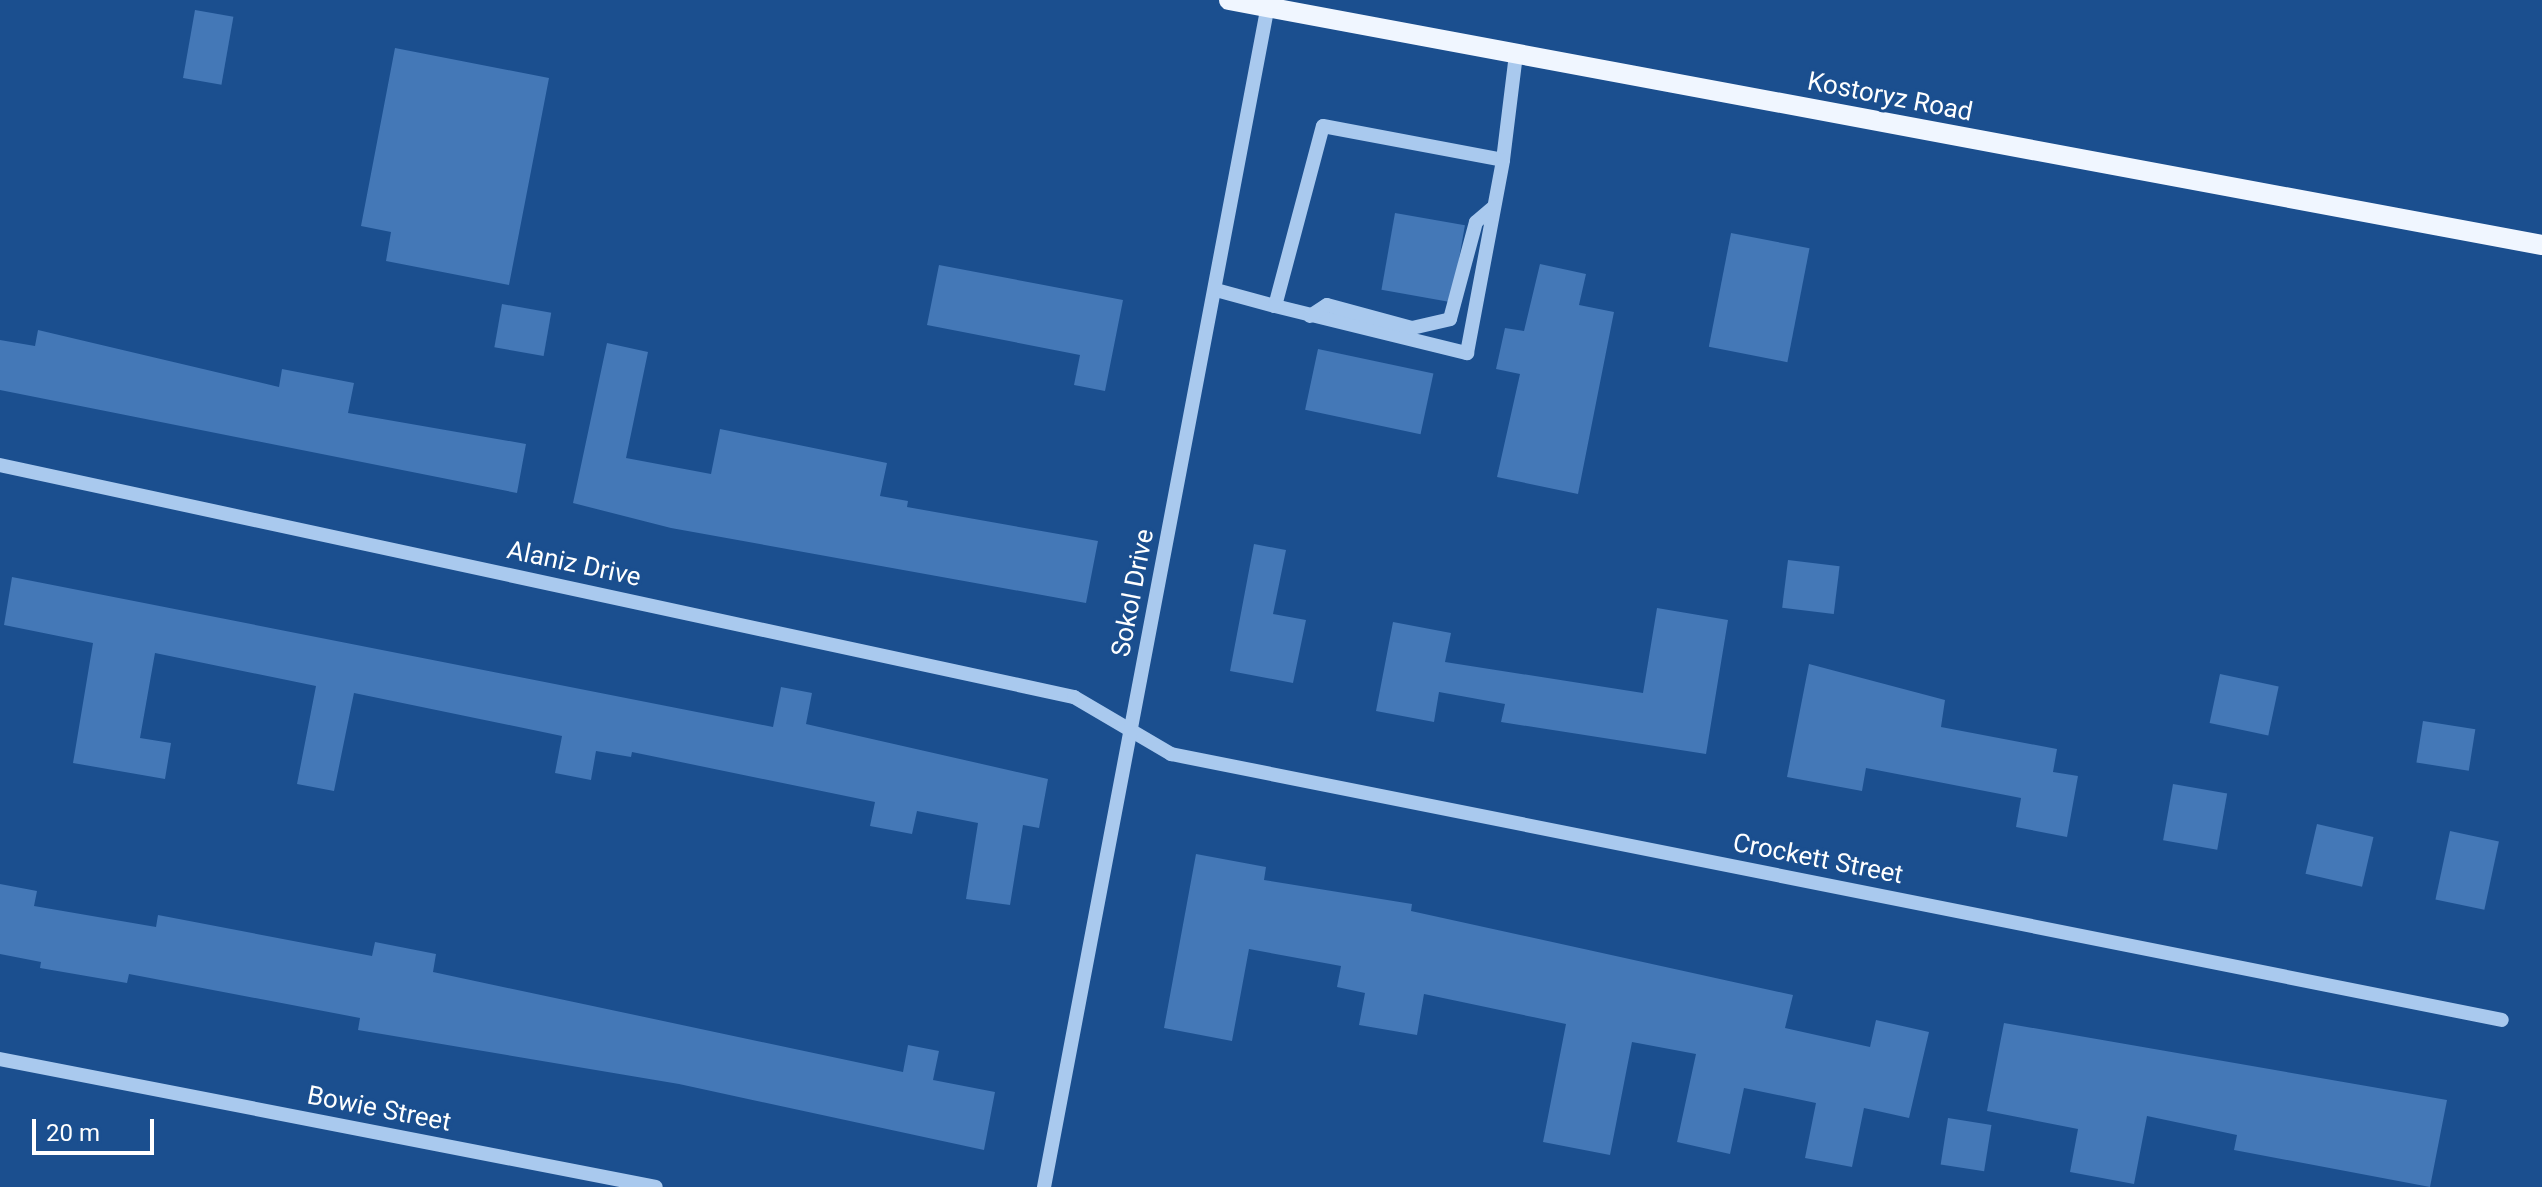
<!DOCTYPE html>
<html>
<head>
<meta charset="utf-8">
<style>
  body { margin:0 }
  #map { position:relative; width:2542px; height:1187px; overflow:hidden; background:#1b4f8f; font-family:Roboto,sans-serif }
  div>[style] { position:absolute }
  .building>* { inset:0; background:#4478b7; transform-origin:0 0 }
  .minor>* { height:14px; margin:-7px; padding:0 7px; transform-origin:7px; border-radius:7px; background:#a9c9ee }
  .major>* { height:20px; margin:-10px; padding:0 10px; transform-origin:10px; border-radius:10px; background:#f0f6ff }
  span { translate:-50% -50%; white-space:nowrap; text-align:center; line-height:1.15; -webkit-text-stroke:6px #1b4f8f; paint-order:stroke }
  .street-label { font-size:26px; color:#fff }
  .scale { position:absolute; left:32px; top:1119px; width:122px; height:36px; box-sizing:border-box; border:4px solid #fff; border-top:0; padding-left:10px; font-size:24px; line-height:28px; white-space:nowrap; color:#fff; -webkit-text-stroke:6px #1b4f8f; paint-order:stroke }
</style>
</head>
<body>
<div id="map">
  <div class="building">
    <div style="left:195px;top:10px;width:39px;height:69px;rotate:10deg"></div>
    <div style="clip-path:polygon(395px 48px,549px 78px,509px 285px,386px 261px,391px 232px,361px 226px)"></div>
    <div style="left:1395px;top:213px;width:71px;height:78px;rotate:10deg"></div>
    <div style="left:1731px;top:233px;width:80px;height:116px;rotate:11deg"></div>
    <div style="clip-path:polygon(1540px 264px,1586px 274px,1579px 305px,1614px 312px,1578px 494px,1497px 477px,1520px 374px,1496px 369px,1505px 328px,1524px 331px)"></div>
    <div style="clip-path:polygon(939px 265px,1123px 300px,1105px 391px,1074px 385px,1080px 355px,927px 325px)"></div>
    <div style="left:502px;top:304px;width:50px;height:44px;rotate:10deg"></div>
    <div style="clip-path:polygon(38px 330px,279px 387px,282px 369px,354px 383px,348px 413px,526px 444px,517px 493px,0 390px,0 340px,35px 346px)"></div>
    <div style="clip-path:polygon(607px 343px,648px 352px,626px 458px,711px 474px,720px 429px,887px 463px,880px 496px,908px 501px,907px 507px,1098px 541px,1086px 603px,671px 528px,573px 503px)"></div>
    <div style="left:1318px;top:349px;width:118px;height:62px;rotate:12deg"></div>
    <div style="clip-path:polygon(1254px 544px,1286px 550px,1273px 614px,1306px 620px,1293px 683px,1230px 671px)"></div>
    <div style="left:1788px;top:560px;width:52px;height:48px;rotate:7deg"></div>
    <div style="clip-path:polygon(12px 577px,773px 727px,781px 687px,812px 693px,806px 724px,1048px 779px,1039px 828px,1023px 825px,1010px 905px,966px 899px,978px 823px,917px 811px,912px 834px,870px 826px,875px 802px,632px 752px,631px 757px,596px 751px,591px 780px,555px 773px,562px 736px,354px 693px,334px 791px,297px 784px,316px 686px,155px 653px,140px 738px,171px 743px,165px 779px,73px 763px,93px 643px,4px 625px)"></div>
    <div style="clip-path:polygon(1657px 608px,1728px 620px,1706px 754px,1501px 722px,1505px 704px,1439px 692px,1434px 722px,1376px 711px,1393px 622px,1451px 633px,1445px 662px,1643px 693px)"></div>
    <div style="clip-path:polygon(1809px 664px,1945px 700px,1941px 727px,2057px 749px,2053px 772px,2078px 776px,2067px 837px,2016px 827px,2021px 798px,1866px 768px,1862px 791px,1787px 777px)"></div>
    <div style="left:2220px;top:674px;width:60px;height:50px;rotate:12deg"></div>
    <div style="left:2423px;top:721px;width:53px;height:42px;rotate:9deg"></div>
    <div style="left:2173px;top:784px;width:55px;height:57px;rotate:10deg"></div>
    <div style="left:2317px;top:824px;width:58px;height:51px;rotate:13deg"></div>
    <div style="left:2450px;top:831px;width:50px;height:70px;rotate:12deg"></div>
    <div style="clip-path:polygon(1196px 854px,1266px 867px,1264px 880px,1412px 904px,1411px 911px,1793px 995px,1785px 1028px,1870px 1047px,1876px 1020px,1929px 1032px,1909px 1118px,1864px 1108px,1852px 1167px,1805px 1158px,1816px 1103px,1744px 1088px,1730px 1154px,1677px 1142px,1696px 1054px,1632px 1042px,1610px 1155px,1543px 1142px,1566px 1024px,1424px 994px,1417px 1035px,1359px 1025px,1365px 993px,1337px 987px,1341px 966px,1249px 949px,1232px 1041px,1164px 1028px)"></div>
    <div style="clip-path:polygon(0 884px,37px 891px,34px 906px,156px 927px,158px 915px,372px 956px,375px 942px,436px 954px,433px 972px,903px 1072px,908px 1045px,939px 1051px,933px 1080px,995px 1092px,984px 1150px,679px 1084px,358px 1030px,360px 1018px,129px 974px,127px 983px,40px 968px,41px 962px,0 954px)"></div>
    <div style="clip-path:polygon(2004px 1023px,2447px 1100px,2430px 1187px,2234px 1150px,2237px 1135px,2147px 1116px,2134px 1184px,2070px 1172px,2078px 1129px,1987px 1111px)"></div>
    <div style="left:1948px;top:1118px;width:44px;height:47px;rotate:9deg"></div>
  </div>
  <div class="minor">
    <div style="left:1216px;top:290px;width:61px;rotate:15.2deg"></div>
    <div style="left:1275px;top:306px;width:186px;rotate:-75.1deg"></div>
    <div style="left:1323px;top:126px;width:183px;rotate:10.7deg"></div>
    <div style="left:1503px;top:160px;width:107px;rotate:-83deg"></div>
    <div style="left:1275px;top:306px;width:198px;rotate:13.8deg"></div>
    <div style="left:1467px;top:353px;width:196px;rotate:-79.4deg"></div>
    <div style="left:1310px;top:316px;width:20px;rotate:-33deg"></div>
    <div style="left:1327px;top:305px;width:88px;rotate:15.1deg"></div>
    <div style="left:1412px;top:328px;width:39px;rotate:-13deg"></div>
    <div style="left:1450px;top:319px;width:100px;rotate:-75deg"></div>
    <div style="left:1476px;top:222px;width:23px;rotate:-40deg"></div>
    <div style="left:0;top:465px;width:1099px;rotate:12.19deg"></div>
    <div style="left:1074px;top:697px;width:113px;rotate:30.4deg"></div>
    <div style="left:1171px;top:754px;width:1357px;rotate:11.3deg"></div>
    <div style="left:0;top:1059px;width:668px;rotate:11.04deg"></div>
    <div style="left:1044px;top:1187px;width:1208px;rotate:-79.27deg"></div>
  </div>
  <div class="major">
    <div style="left:1229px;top:0;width:1336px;rotate:10.57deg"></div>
  </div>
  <div class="street-label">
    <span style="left:1890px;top:97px;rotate:11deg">Kostoryz Road</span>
    <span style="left:574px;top:564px;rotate:12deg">Alaniz Drive</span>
    <span style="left:1133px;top:593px;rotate:-79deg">Sokol Drive</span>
    <span style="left:1818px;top:859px;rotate:11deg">Crockett Street</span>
    <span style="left:379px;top:1109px;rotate:11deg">Bowie Street</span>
  </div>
  <div class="scale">20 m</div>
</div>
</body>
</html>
